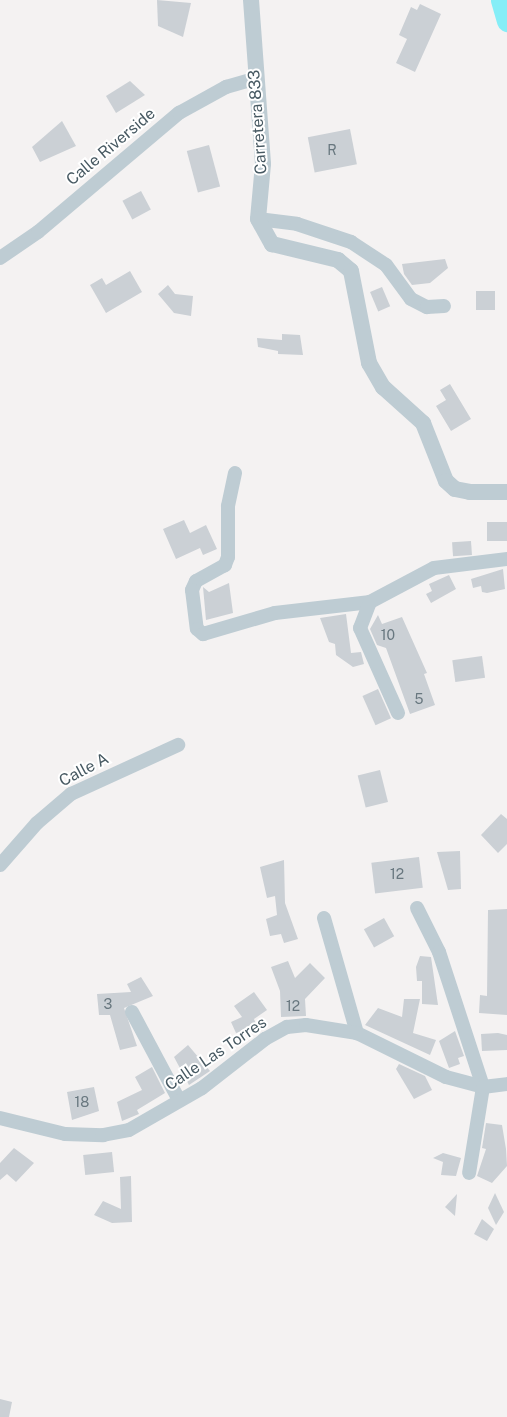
<!DOCTYPE html>
<html>
<head>
<meta charset="utf-8">
<style>
  body { margin:0 }
  #map { position:relative; width:507px; height:1417px; overflow:hidden; background:#f4f2f2; font-family:"Public Sans",sans-serif }
  div>[style] { position:absolute }
  .river>* { height:21px; margin:-10.5px; padding:0 10.5px; transform-origin:10.5px; border-radius:10.5px; background:#85eef7 }
  .building>* { inset:0; background:#cbd0d5; transform-origin:0 0 }
  .minor>* { height:14px; margin:-7px; padding:0 7px; transform-origin:7px; border-radius:7px; background:#beccd3 }
  .tertiary>* { height:16px; margin:-8px; padding:0 8px; transform-origin:8px; border-radius:8px; background:#beccd3 }
  span { translate:-50% -50%; white-space:nowrap; text-align:center; line-height:1.15; -webkit-text-stroke:4px #fff; paint-order:stroke }
  .number-label { font-size:14px; color:#68777f }
  .number-label span { -webkit-text-stroke-width:0 }
  .street-label { font-size:16px; color:#475962 }
</style>
</head>
<body>
<div id="map">
  <div class="river">
    <div style="left:501px;top:0;width:22px;rotate:74deg"></div>
  </div>
  <div class="building">
    <div style="clip-path:polygon(157px 0,191px 3px,183px 37px,158px 26px)"></div>
    <div style="clip-path:polygon(420px 4px,441px 14px,415px 72px,396px 63px,407px 39px,399px 35px,411px 7px,417px 10px)"></div>
    <div style="clip-path:polygon(130px 81px,145px 95px,116px 113px,106px 96px)"></div>
    <div style="clip-path:polygon(62px 121px,76px 146px,40px 162px,32px 147px)"></div>
    <div style="left:350px;top:129px;width:36px;height:43px;rotate:79deg"></div>
    <div style="left:209px;top:145px;width:43px;height:23px;rotate:75deg"></div>
    <div style="left:141px;top:191px;width:21px;height:21px;rotate:62deg"></div>
    <div style="clip-path:polygon(445px 259px,448px 268px,430px 283px,412px 285px,404px 274px,402px 264px)"></div>
    <div style="clip-path:polygon(130px 271px,142px 292px,106px 313px,90px 285px,102px 278px,106px 285px)"></div>
    <div style="clip-path:polygon(168px 285px,175px 294px,193px 296px,191px 316px,174px 313px,158px 294px)"></div>
    <div style="left:382px;top:287px;width:21px;height:13px;rotate:67deg"></div>
    <div style="left:495px;top:291px;width:19px;height:19px;rotate:90deg"></div>
    <div style="clip-path:polygon(282px 334px,300px 335px,303px 355px,278px 354px,278px 351px,258px 347px,257px 338px,282px 340px)"></div>
    <div style="clip-path:polygon(450px 384px,471px 419px,451px 431px,436px 406px,446px 400px,440px 390px)"></div>
    <div style="clip-path:polygon(184px 520px,190px 533px,206px 525px,217px 549px,203px 555px,200px 548px,176px 559px,163px 529px)"></div>
    <div style="left:507px;top:522px;width:19px;height:20px;rotate:90deg"></div>
    <div style="left:471px;top:541px;width:14px;height:19px;rotate:86deg"></div>
    <div style="clip-path:polygon(503px 569px,505px 589px,487px 593px,482px 592px,481px 586px,473px 588px,471px 579px)"></div>
    <div style="clip-path:polygon(449px 575px,456px 589px,431px 603px,426px 594px,432px 591px,429px 584px)"></div>
    <div style="clip-path:polygon(229px 583px,233px 613px,206px 620px,203px 587px,209px 592px)"></div>
    <div style="clip-path:polygon(346px 614px,351px 653px,361px 652px,364px 664px,353px 667px,336px 655px,335px 644px,329px 642px,320px 618px)"></div>
    <div style="clip-path:polygon(378px 615px,382px 624px,402px 617px,427px 673px,424px 674px,435px 705px,410px 714px,386px 648px,377px 645px,370px 629px)"></div>
    <div style="left:482px;top:656px;width:22px;height:30px;rotate:82deg"></div>
    <div style="left:378px;top:689px;width:32px;height:17px;rotate:66deg"></div>
    <div style="left:380px;top:770px;width:33px;height:23px;rotate:76deg"></div>
    <div style="clip-path:polygon(501px 814px,507px 819px,507px 844px,498px 853px,481px 835px)"></div>
    <div style="clip-path:polygon(460px 851px,461px 889px,448px 890px,437px 852px)"></div>
    <div style="left:419px;top:857px;width:31px;height:48px;rotate:83deg"></div>
    <div style="clip-path:polygon(284px 860px,285px 903px,298px 939px,284px 943px,281px 934px,270px 936px,266px 919px,277px 915px,275px 896px,267px 898px,260px 867px)"></div>
    <div style="clip-path:polygon(507px 909px,507px 1015px,479px 1013px,480px 995px,487px 996px,488px 910px)"></div>
    <div style="left:384px;top:918px;width:21px;height:23px;rotate:61deg"></div>
    <div style="clip-path:polygon(420px 956px,431px 957px,438px 1005px,422px 1004px,422px 981px,417px 981px,416px 967px)"></div>
    <div style="clip-path:polygon(288px 961px,295px 978px,310px 963px,325px 978px,305px 999px,306px 1016px,281px 1017px,280px 991px,271px 967px)"></div>
    <div style="clip-path:polygon(141px 977px,153px 996px,124px 1008px,137px 1046px,120px 1050px,110px 1015px,99px 1015px,97px 994px,131px 992px,127px 984px)"></div>
    <div style="clip-path:polygon(254px 992px,267px 1010px,254px 1019px,257px 1027px,236px 1033px,231px 1022px,242px 1017px,234px 1006px)"></div>
    <div style="clip-path:polygon(404px 999px,420px 999px,413px 1033px,436px 1040px,430px 1055px,365px 1025px,378px 1008px,402px 1017px)"></div>
    <div style="clip-path:polygon(455px 1031px,464px 1056px,458px 1058px,460px 1064px,449px 1068px,439px 1041px)"></div>
    <div style="clip-path:polygon(498px 1033px,507px 1035px,507px 1050px,482px 1051px,481px 1034px)"></div>
    <div style="clip-path:polygon(188px 1045px,210px 1071px,189px 1085px,174px 1057px)"></div>
    <div style="clip-path:polygon(399px 1064px,425px 1076px,432px 1090px,414px 1099px,396px 1069px)"></div>
    <div style="clip-path:polygon(152px 1067px,165px 1093px,137px 1110px,139px 1114px,122px 1121px,117px 1102px,142px 1090px,135px 1077px)"></div>
    <div style="clip-path:polygon(94px 1087px,99px 1111px,72px 1120px,67px 1092px)"></div>
    <div style="clip-path:polygon(486px 1123px,502px 1125px,506px 1149px,507px 1166px,492px 1183px,477px 1176px,486px 1149px,482px 1148px)"></div>
    <div style="clip-path:polygon(14px 1148px,34px 1163px,16px 1182px,7px 1174px,0 1180px,0 1163px)"></div>
    <div style="left:112px;top:1152px;width:20px;height:29px;rotate:84deg"></div>
    <div style="clip-path:polygon(443px 1153px,461px 1158px,456px 1176px,441px 1175px,443px 1162px,433px 1158px)"></div>
    <div style="clip-path:polygon(131px 1176px,132px 1222px,112px 1223px,94px 1215px,103px 1201px,121px 1209px,120px 1177px)"></div>
    <div style="clip-path:polygon(495px 1193px,504px 1212px,496px 1225px,488px 1208px)"></div>
    <div style="clip-path:polygon(457px 1194px,455px 1216px,445px 1207px)"></div>
    <div style="clip-path:polygon(482px 1219px,494px 1229px,487px 1241px,474px 1234px)"></div>
    <div style="clip-path:polygon(0 1399px,12px 1402px,9px 1417px,0 1417px)"></div>
  </div>
  <div class="minor">
    <div style="left:258px;top:219px;width:39px;rotate:7deg"></div>
    <div style="left:297px;top:224px;width:57px;rotate:18.4deg"></div>
    <div style="left:351px;top:242px;width:42px;rotate:33.3deg"></div>
    <div style="left:386px;top:265px;width:42px;rotate:53.7deg"></div>
    <div style="left:411px;top:299px;width:18px;rotate:27deg"></div>
    <div style="left:427px;top:307px;width:17px;rotate:-3deg"></div>
    <div style="left:0;top:258px;width:46px;rotate:-34.4deg"></div>
    <div style="left:38px;top:232px;width:185px;rotate:-40.2deg"></div>
    <div style="left:179px;top:113px;width:54px;rotate:-29deg"></div>
    <div style="left:226px;top:87px;width:29px;rotate:-16deg"></div>
    <div style="left:235px;top:473px;width:34px;rotate:102deg"></div>
    <div style="left:228px;top:506px;width:51px;rotate:90deg"></div>
    <div style="left:228px;top:557px;width:9px;rotate:111deg"></div>
    <div style="left:225px;top:565px;width:33px;rotate:151deg"></div>
    <div style="left:196px;top:581px;width:10px;rotate:114deg"></div>
    <div style="left:192px;top:590px;width:39px;rotate:83deg"></div>
    <div style="left:197px;top:629px;width:8px;rotate:40deg"></div>
    <div style="left:203px;top:634px;width:75px;rotate:-16.3deg"></div>
    <div style="left:275px;top:613px;width:96px;rotate:-6.6deg"></div>
    <div style="left:370px;top:602px;width:72px;rotate:-28deg"></div>
    <div style="left:434px;top:568px;width:74px;rotate:-7deg"></div>
    <div style="left:370px;top:602px;width:28px;rotate:111deg"></div>
    <div style="left:360px;top:628px;width:93px;rotate:65.9deg"></div>
    <div style="left:0;top:865px;width:56px;rotate:-48.6deg"></div>
    <div style="left:37px;top:823px;width:45px;rotate:-40.5deg"></div>
    <div style="left:71px;top:794px;width:118px;rotate:-24.6deg"></div>
    <div style="left:417px;top:908px;width:49px;rotate:63.4deg"></div>
    <div style="left:439px;top:952px;width:142px;rotate:71.9deg"></div>
    <div style="left:483px;top:1087px;width:87px;rotate:99.2deg"></div>
    <div style="left:324px;top:918px;width:120px;rotate:74deg"></div>
    <div style="left:132px;top:1012px;width:100px;rotate:61.9deg"></div>
    <div style="left:0;top:1118px;width:67px;rotate:13.8deg"></div>
    <div style="left:65px;top:1134px;width:38px;rotate:2deg"></div>
    <div style="left:103px;top:1135px;width:26px;rotate:-11deg"></div>
    <div style="left:129px;top:1130px;width:84px;rotate:-29.9deg"></div>
    <div style="left:202px;top:1088px;width:80px;rotate:-37.9deg"></div>
    <div style="left:265px;top:1039px;width:25px;rotate:-29deg"></div>
    <div style="left:287px;top:1027px;width:19px;rotate:-6deg"></div>
    <div style="left:306px;top:1025px;width:52px;rotate:8.9deg"></div>
    <div style="left:357px;top:1033px;width:99px;rotate:26.3deg"></div>
    <div style="left:446px;top:1077px;width:38px;rotate:15deg"></div>
    <div style="left:483px;top:1087px;width:24px;rotate:-7deg"></div>
  </div>
  <div class="tertiary">
    <div style="left:251px;top:0;width:164px;rotate:85.8deg"></div>
    <div style="left:263px;top:164px;width:55px;rotate:95.2deg"></div>
    <div style="left:258px;top:219px;width:29px;rotate:61deg"></div>
    <div style="left:272px;top:244px;width:68px;rotate:13.6deg"></div>
    <div style="left:338px;top:260px;width:17px;rotate:40deg"></div>
    <div style="left:351px;top:271px;width:94px;rotate:78.9deg"></div>
    <div style="left:369px;top:363px;width:28px;rotate:60deg"></div>
    <div style="left:383px;top:387px;width:54px;rotate:42deg"></div>
    <div style="left:423px;top:423px;width:62px;rotate:68.4deg"></div>
    <div style="left:446px;top:481px;width:12px;rotate:42deg"></div>
    <div style="left:455px;top:489px;width:15px;rotate:11deg"></div>
    <div style="left:470px;top:492px;width:37px"></div>
  </div>
  <div class="number-label">
    <span style="left:332px;top:150px">R</span>
    <span style="left:388px;top:635px">10</span>
    <span style="left:419px;top:699px">5</span>
    <span style="left:397px;top:874px">12</span>
    <span style="left:108px;top:1004px">3</span>
    <span style="left:293px;top:1006px">12</span>
    <span style="left:82px;top:1102px">18</span>
  </div>
  <div class="street-label">
    <span style="left:258px;top:122px;rotate:-94deg">Carretera 833</span>
    <span style="left:111px;top:147px;rotate:-40deg">Calle Riverside</span>
    <span style="left:84px;top:770px;rotate:-28deg">Calle A</span>
    <span style="left:216px;top:1054px;rotate:-34deg">Calle Las Torres</span>
  </div>
</div>
</body>
</html>
